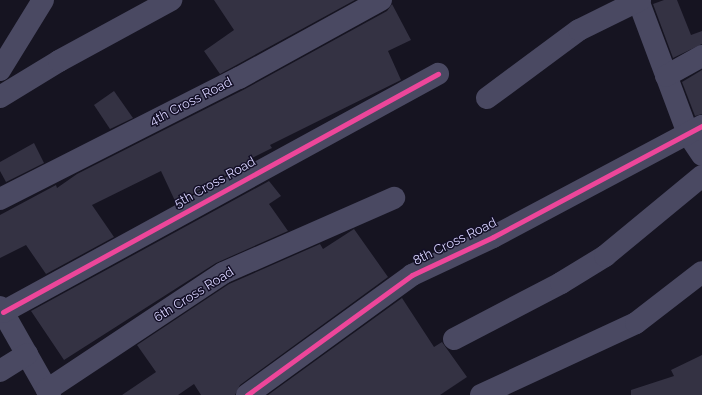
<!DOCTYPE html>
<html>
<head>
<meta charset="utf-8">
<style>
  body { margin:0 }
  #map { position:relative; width:702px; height:395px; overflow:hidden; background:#161421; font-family:Raleway,sans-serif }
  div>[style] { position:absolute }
  .building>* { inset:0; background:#343243 }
  .minor>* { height:22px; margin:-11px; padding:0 11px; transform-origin:11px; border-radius:11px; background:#4a4962 }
  .cycleway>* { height:5px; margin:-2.5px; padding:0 2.5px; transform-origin:2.5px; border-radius:2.5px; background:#ed469a }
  span { translate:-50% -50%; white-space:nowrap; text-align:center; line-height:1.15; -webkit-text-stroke:3px #130f26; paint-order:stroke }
  .street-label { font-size:13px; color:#d9d4ff }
</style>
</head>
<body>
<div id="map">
  <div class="building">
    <div style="clip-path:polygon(214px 0,355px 0,220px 74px,204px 51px,234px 30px)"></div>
    <div style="clip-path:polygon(664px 0,677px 0,691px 35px,702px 31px,702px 44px,673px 58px,653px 4px)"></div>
    <div style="clip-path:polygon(392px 4px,411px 40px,388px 51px,401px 80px,270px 145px,272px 148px,252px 158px,254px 160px,176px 203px,161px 171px,92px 205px,114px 237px,46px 274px,26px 245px,0 258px,0 215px,56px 185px,57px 188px,77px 174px,245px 89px,387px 11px)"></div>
    <div style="clip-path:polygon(702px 70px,702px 114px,695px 116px,682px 82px)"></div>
    <div style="clip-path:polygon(114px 91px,133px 118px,110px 129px,94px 105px)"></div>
    <div style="clip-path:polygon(34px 143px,44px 163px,6px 182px,0 171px,0 162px)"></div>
    <div style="clip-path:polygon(269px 181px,281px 196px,269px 204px,288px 231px,216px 263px,64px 360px,31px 311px)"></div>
    <div style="clip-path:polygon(354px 229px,388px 277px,240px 385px,235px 395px,201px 395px,194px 384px,178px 395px,122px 395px,156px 372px,137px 345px,229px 284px,320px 244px,323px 249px)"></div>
    <div style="clip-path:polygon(402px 298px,434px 347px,442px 342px,467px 377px,440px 395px,268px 395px)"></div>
    <div style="clip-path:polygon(702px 355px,702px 395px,631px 395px,631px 390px,674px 376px,671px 370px)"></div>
  </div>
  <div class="minor">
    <div style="left:638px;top:0;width:143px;rotate:69.5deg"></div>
    <div style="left:688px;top:134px;width:25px;rotate:56deg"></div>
    <div style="left:0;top:70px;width:82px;rotate:-58.4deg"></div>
    <div style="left:666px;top:76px;width:41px;rotate:-29.1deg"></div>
    <div style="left:0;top:97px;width:69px;rotate:-31.4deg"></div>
    <div style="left:59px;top:61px;width:128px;rotate:-28.6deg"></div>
    <div style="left:487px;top:98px;width:114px;rotate:-36.5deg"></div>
    <div style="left:579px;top:30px;width:68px;rotate:-26.2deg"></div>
    <div style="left:0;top:199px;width:268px;rotate:-26.9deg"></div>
    <div style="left:239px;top:78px;width:162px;rotate:-28.8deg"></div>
    <div style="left:0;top:307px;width:101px;rotate:60.4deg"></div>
    <div style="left:3px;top:312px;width:496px;rotate:-28.7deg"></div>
    <div style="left:454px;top:339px;width:121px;rotate:-27.6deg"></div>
    <div style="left:561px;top:283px;width:52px;rotate:-31.5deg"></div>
    <div style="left:605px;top:256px;width:126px;rotate:-39.5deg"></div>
    <div style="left:0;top:371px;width:32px;rotate:-32deg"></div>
    <div style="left:47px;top:390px;width:211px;rotate:-33.6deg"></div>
    <div style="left:223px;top:273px;width:187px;rotate:-23.7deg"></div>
    <div style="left:247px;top:395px;width:204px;rotate:-36deg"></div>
    <div style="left:412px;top:275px;width:89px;rotate:-25.1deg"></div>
    <div style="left:493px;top:237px;width:237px;rotate:-28deg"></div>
    <div style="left:481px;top:395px;width:171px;rotate:-24.9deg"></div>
    <div style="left:636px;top:323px;width:83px;rotate:-37.7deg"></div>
  </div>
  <div class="cycleway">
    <div style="left:3px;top:312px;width:496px;rotate:-28.7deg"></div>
    <div style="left:247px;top:395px;width:204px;rotate:-36deg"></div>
    <div style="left:412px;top:275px;width:89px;rotate:-25.1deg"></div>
    <div style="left:493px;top:237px;width:237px;rotate:-28deg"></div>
  </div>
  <div class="street-label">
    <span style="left:191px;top:102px;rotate:-27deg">4th Cross Road</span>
    <span style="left:215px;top:183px;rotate:-29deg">5th Cross Road</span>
    <span style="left:455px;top:242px;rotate:-26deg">8th Cross Road</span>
    <span style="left:194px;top:295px;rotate:-32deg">6th Cross Road</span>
  </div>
</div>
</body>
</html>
